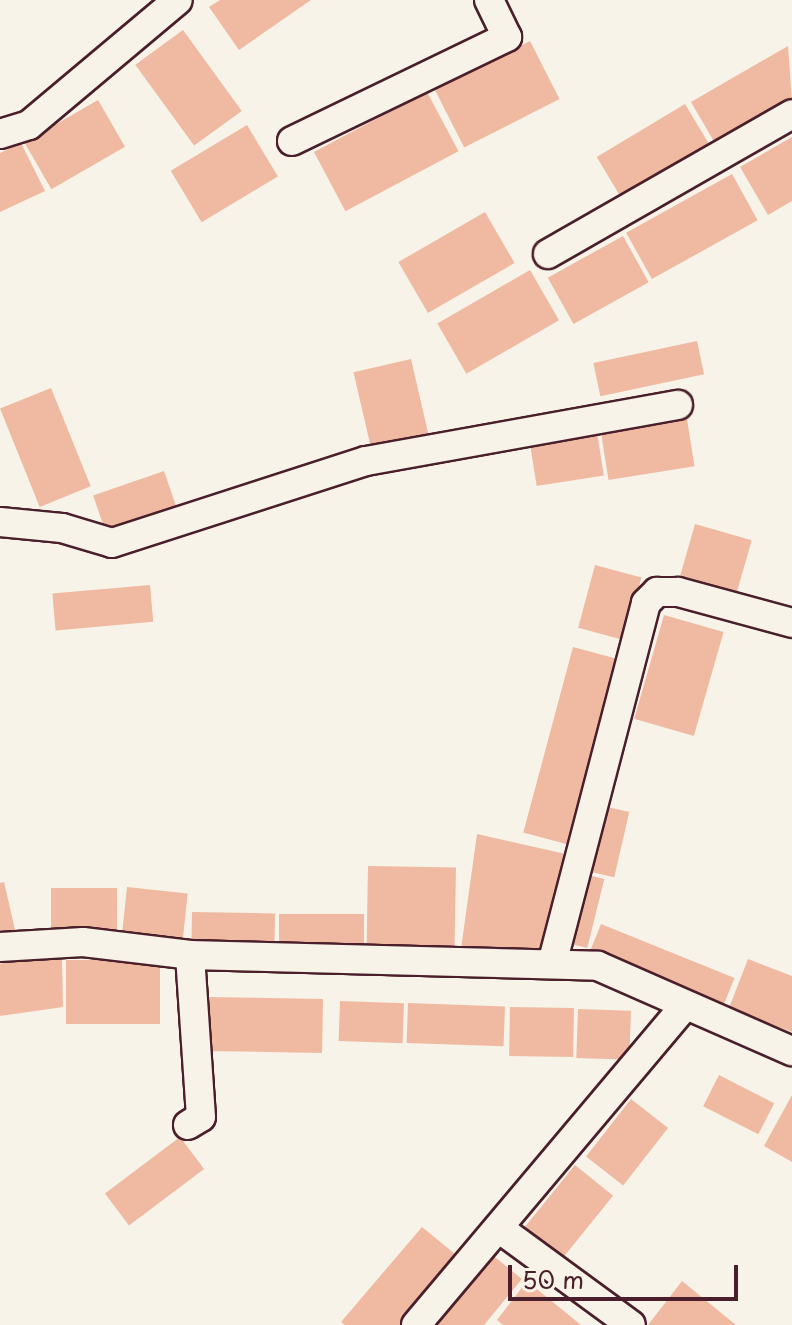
<!DOCTYPE html>
<html>
<head>
<meta charset="utf-8">
<style>
  body { margin:0 }
  #map { position:relative; width:792px; height:1325px; overflow:hidden; background:#f7f3e8; font-family:"Playpen Sans",sans-serif }
  div>[style] { position:absolute }
  .building>* { inset:0; background:#efbaa1; transform-origin:0 0 }
  .roads { filter:drop-shadow(2px 0 #4a1f2b) drop-shadow(-2px 0 #4a1f2b) drop-shadow(0 2px #4a1f2b) drop-shadow(0 -2px #4a1f2b) }
  .street>* { height:28px; margin:-14px; padding:0 14px; transform-origin:14px; border-radius:14px; background:#f7f3e8 }
  span { translate:-50% -50%; white-space:nowrap; text-align:center; line-height:1.15; -webkit-text-stroke:8px #f7f3e8; paint-order:stroke }
  .scale { position:absolute; left:508px; top:1265px; width:230px; height:36px; box-sizing:border-box; border:4px solid #4a1f2b; border-top:0; padding-left:10px; font-size:24px; line-height:28px; white-space:nowrap; color:#4a1f2b; -webkit-text-stroke:6px #f7f3e8; paint-order:stroke }
</style>
</head>
<body>
<div id="map">
  <div class="building">
    <div style="clip-path:polygon(220px 0,311px 0,239px 50px,209px 7px)"></div>
    <div style="left:183px;top:30px;width:100px;height:59px;rotate:54deg"></div>
    <div style="left:530px;top:41px;width:65px;height:107px;rotate:63deg"></div>
    <div style="clip-path:polygon(788px 46px,792px 101px,716px 145px,691px 102px)"></div>
    <div style="left:427px;top:92px;width:67px;height:128px;rotate:62deg"></div>
    <div style="left:98px;top:100px;width:54px;height:85px;rotate:60deg"></div>
    <div style="left:685px;top:104px;width:51px;height:103px;rotate:59deg"></div>
    <div style="left:247px;top:125px;width:60px;height:89px;rotate:59deg"></div>
    <div style="clip-path:polygon(792px 137px,792px 201px,768px 215px,740px 167px)"></div>
    <div style="clip-path:polygon(21px 143px,45px 191px,0 212px,0 153px)"></div>
    <div style="left:732px;top:174px;width:53px;height:121px;rotate:61deg"></div>
    <div style="left:485px;top:212px;width:59px;height:100px;rotate:60deg"></div>
    <div style="left:623px;top:236px;width:53px;height:86px;rotate:61deg"></div>
    <div style="left:530px;top:270px;width:58px;height:107px;rotate:60deg"></div>
    <div style="left:697px;top:341px;width:34px;height:106px;rotate:78deg"></div>
    <div style="left:411px;top:359px;width:79px;height:59px;rotate:77deg"></div>
    <div style="left:51px;top:388px;width:106px;height:55px;rotate:68deg"></div>
    <div style="left:686px;top:413px;width:54px;height:87px;rotate:81deg"></div>
    <div style="left:596px;top:426px;width:50px;height:68px;rotate:81deg"></div>
    <div style="left:164px;top:471px;width:39px;height:75px;rotate:71deg"></div>
    <div style="left:695px;top:524px;width:59px;height:59px;rotate:16deg"></div>
    <div style="left:595px;top:565px;width:48px;height:65px;rotate:15deg"></div>
    <div style="left:150px;top:585px;width:37px;height:98px;rotate:85deg"></div>
    <div style="left:664px;top:615px;width:62px;height:108px;rotate:16deg"></div>
    <div style="left:573px;top:647px;width:50px;height:192px;rotate:15deg"></div>
    <div style="left:603px;top:806px;width:27px;height:67px;rotate:13deg"></div>
    <div style="clip-path:polygon(477px 834px,570px 855px,545px 953px,461px 949px)"></div>
    <div style="left:368px;top:866px;width:88px;height:81px;rotate:1deg"></div>
    <div style="left:584px;top:874px;width:21px;height:71px;rotate:14deg"></div>
    <div style="clip-path:polygon(4px 882px,16px 934px,0 937px,0 883px)"></div>
    <div style="left:127px;top:887px;width:61px;height:47px;rotate:6deg"></div>
    <div style="left:51px;top:888px;width:66px;height:46px"></div>
    <div style="left:192px;top:912px;width:83px;height:34px;rotate:1deg"></div>
    <div style="left:364px;top:914px;width:33px;height:85px;rotate:90deg"></div>
    <div style="left:601px;top:924px;width:144px;height:29px;rotate:22deg"></div>
    <div style="clip-path:polygon(748px 959px,792px 976px,792px 1032px,729px 1008px)"></div>
    <div style="clip-path:polygon(12px 960px,62px 960px,63px 1007px,0 1016px,0 964px)"></div>
    <div style="left:66px;top:960px;width:94px;height:64px"></div>
    <div style="left:207px;top:997px;width:116px;height:54px;rotate:1deg"></div>
    <div style="left:340px;top:1001px;width:64px;height:40px;rotate:2deg"></div>
    <div style="left:408px;top:1003px;width:97px;height:40px;rotate:2deg"></div>
    <div style="left:510px;top:1007px;width:64px;height:49px;rotate:1deg"></div>
    <div style="left:578px;top:1009px;width:53px;height:49px;rotate:2deg"></div>
    <div style="left:719px;top:1075px;width:62px;height:35px;rotate:27deg"></div>
    <div style="clip-path:polygon(792px 1095px,792px 1162px,764px 1146px)"></div>
    <div style="left:631px;top:1099px;width:47px;height:73px;rotate:38deg"></div>
    <div style="left:180px;top:1137px;width:40px;height:94px;rotate:53deg"></div>
    <div style="left:575px;top:1165px;width:49px;height:82px;rotate:39deg"></div>
    <div style="clip-path:polygon(422px 1227px,461px 1259px,404px 1325px,345px 1325px,341px 1322px)"></div>
    <div style="clip-path:polygon(491px 1254px,522px 1279px,484px 1325px,431px 1325px)"></div>
    <div style="clip-path:polygon(527px 1281px,581px 1325px,503px 1325px,497px 1320px)"></div>
    <div style="clip-path:polygon(682px 1281px,736px 1325px,648px 1325px)"></div>
  </div>
  <div class="roads">
    <div class="street">
      <div style="left:0;top:134px;width:30px;rotate:-17deg"></div>
      <div style="left:29px;top:125px;width:194px;rotate:-40deg"></div>
      <div style="left:292px;top:141px;width:239px;rotate:-25.8deg"></div>
      <div style="left:507px;top:37px;width:41px;rotate:-115.9deg"></div>
      <div style="left:548px;top:254px;width:281px;rotate:-29.8deg"></div>
      <div style="left:0;top:522px;width:62px;rotate:5.5deg"></div>
      <div style="left:62px;top:528px;width:52px;rotate:16.7deg"></div>
      <div style="left:112px;top:543px;width:267px;rotate:-17.9deg"></div>
      <div style="left:366px;top:461px;width:317px;rotate:-10.2deg"></div>
      <div style="left:0;top:947px;width:83px;rotate:-3.4deg"></div>
      <div style="left:83px;top:942px;width:108px;rotate:6.9deg"></div>
      <div style="left:190px;top:955px;width:408px;rotate:1.5deg"></div>
      <div style="left:598px;top:966px;width:212px;rotate:23.7deg"></div>
      <div style="left:552px;top:964px;width:373px;rotate:-75.4deg"></div>
      <div style="left:646px;top:603px;width:16px;rotate:-45deg"></div>
      <div style="left:657px;top:592px;width:21px"></div>
      <div style="left:678px;top:592px;width:118px;rotate:15.2deg"></div>
      <div style="left:188px;top:1125px;width:15px;rotate:-32deg"></div>
      <div style="left:201px;top:1117px;width:162px;rotate:-93.9deg"></div>
      <div style="left:500px;top:1229px;width:162px;rotate:36.2deg"></div>
      <div style="left:416px;top:1325px;width:414px;rotate:-49.9deg"></div>
    </div>
  </div>
  <div class="scale">50 m</div>
</div>
</body>
</html>
